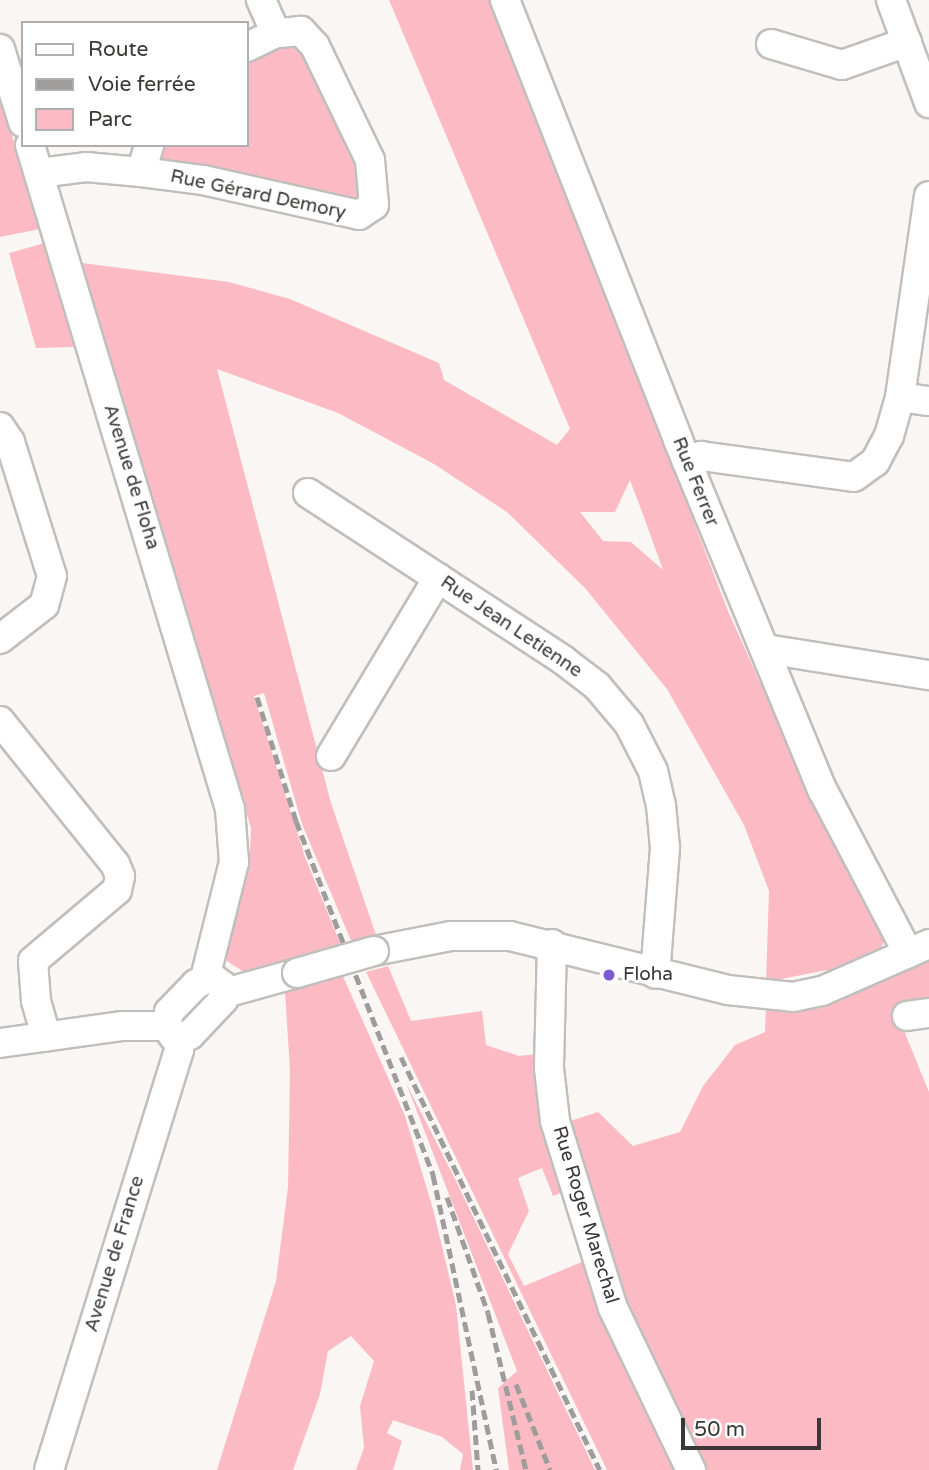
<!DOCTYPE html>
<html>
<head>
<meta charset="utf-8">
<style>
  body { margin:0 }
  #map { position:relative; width:929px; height:1470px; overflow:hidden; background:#f9f6f3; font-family:"Varela Round",sans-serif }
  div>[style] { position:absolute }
  .green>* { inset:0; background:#fcbbc4 }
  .roads { filter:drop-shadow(2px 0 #c1bfbc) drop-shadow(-2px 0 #c1bfbc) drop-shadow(0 2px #c1bfbc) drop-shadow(0 -2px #c1bfbc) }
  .minor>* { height:28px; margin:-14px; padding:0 14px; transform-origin:14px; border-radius:14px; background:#fff }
  .rail>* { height:5px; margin-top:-2.5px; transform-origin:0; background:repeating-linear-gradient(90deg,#9f9d9b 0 10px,transparent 0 15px) }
  .bridges { filter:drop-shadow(2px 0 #c1bfbc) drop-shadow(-2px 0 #c1bfbc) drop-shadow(0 2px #c1bfbc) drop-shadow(0 -2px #c1bfbc) }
  .minor-bridge>* { height:28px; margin:-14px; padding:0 14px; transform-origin:14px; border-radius:14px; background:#fff }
  .dots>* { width:19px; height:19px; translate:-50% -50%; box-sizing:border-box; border:4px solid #fff; border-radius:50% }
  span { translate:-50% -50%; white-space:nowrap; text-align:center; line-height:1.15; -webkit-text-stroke:6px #fff; paint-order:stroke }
  .street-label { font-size:19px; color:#393837 }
  .poi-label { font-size:19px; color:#393837 }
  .left { translate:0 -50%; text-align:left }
  .legend { position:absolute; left:21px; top:21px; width:228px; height:126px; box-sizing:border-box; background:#fff; border:2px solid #b0afaf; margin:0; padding:9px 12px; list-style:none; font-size:21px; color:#393837 }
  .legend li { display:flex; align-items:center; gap:14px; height:35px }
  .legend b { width:35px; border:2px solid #b0afaf }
  .scale { position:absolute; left:681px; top:1418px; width:140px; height:32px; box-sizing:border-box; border:4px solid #393837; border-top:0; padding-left:9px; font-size:21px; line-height:24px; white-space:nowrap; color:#393837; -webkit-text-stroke:5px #fff; paint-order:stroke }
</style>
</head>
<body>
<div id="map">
  <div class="green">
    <div style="clip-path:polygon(evenodd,389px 0,493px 0,728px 611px,803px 778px,887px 935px,881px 948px,857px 959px,869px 985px,929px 957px,929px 1003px,898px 1016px,929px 1092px,929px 1470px,698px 1470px,642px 1358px,561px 1124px,598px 1112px,633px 1146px,680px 1132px,703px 1086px,735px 1045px,765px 1032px,766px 1007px,840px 997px,827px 970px,766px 982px,769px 891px,744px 825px,667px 689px,585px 588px,507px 512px,434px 464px,338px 413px,217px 369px,331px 803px,376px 935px,352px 943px,302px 824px,264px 693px,254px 696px,305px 857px,342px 948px,247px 974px,227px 961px,226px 949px,249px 869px,251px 828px,82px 263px,229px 282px,290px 299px,439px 363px,444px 380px,557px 445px,570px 429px,389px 0,630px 480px,645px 520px,663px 570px,631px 542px,603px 541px,580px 512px,615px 512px,630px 480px)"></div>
    <div style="clip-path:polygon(301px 31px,374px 205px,141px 172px,149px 145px,247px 145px,247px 47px)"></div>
    <div style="clip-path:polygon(0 96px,40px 229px,0 237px)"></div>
    <div style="clip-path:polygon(45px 243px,49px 257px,75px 347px,36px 348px,9px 253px)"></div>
    <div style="clip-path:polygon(388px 966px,411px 1021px,482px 1011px,486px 1045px,519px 1056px,538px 1054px,545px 1138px,568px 1190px,553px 1196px,542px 1168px,518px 1178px,529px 1211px,508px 1254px,524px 1286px,589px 1259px,680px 1470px,607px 1470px,366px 972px)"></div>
    <div style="clip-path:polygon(342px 974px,405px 1116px,433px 1209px,456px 1305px,473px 1470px,460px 1470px,463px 1454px,442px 1437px,393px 1420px,387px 1433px,402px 1441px,393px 1470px,356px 1470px,364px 1448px,360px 1406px,374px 1361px,351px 1336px,328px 1351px,320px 1394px,293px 1470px,217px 1470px,276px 1281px,288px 1187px,290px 1071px,285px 992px)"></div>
    <div style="clip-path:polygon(406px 1083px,454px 1177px,595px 1470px,509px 1470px,498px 1388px,517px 1371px)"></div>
  </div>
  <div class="roads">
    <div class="minor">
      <div style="left:261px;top:0;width:36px;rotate:66deg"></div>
      <div style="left:505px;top:0;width:473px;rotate:68.5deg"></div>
      <div style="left:678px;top:440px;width:380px;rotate:67.6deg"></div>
      <div style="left:823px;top:791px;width:183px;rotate:62.3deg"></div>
      <div style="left:891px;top:0;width:110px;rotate:69.7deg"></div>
      <div style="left:771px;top:44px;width:74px;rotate:16.5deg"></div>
      <div style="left:842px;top:65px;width:69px;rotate:-19.5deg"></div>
      <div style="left:0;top:49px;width:77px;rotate:72.5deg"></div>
      <div style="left:30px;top:145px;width:693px;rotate:73.24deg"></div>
      <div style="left:230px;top:809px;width:53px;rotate:85.7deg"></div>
      <div style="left:234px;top:862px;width:120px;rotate:104deg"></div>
      <div style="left:141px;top:172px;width:28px;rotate:-73deg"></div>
      <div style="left:39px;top:173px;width:47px;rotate:-7.3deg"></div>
      <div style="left:86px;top:167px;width:55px;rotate:5.2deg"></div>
      <div style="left:141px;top:172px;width:63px;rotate:7.4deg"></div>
      <div style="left:203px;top:180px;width:160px;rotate:12.6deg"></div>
      <div style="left:359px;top:215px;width:18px;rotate:-34deg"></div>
      <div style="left:374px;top:205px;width:45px;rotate:-95.1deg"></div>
      <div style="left:370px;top:160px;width:127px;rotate:-115.8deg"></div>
      <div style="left:315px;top:46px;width:21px;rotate:-133deg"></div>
      <div style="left:301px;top:31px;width:25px;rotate:175deg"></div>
      <div style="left:276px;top:33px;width:32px;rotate:154deg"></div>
      <div style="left:900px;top:397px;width:29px;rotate:8deg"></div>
      <div style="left:0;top:427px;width:18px;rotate:56deg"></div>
      <div style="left:10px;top:442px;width:140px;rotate:72.6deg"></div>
      <div style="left:52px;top:576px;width:30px;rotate:105deg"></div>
      <div style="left:44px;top:605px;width:56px;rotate:142.3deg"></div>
      <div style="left:686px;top:460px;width:16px;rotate:-15deg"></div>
      <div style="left:701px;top:456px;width:154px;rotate:7.8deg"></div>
      <div style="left:854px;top:477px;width:26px;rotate:-36deg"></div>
      <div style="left:875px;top:462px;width:30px;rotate:-62deg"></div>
      <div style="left:889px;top:436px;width:41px;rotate:-74.2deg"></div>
      <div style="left:900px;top:397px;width:203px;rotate:-81.8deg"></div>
      <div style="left:308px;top:493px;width:305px;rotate:33.2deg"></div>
      <div style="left:563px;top:660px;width:43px;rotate:37.4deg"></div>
      <div style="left:597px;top:686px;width:50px;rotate:49.9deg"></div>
      <div style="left:629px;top:724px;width:53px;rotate:62.9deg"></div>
      <div style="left:653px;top:771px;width:35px;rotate:77deg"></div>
      <div style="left:661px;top:805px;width:43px;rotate:84.7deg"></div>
      <div style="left:665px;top:848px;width:126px;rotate:94.5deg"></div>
      <div style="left:766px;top:649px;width:165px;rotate:9.1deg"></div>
      <div style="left:0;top:721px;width:184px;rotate:51.2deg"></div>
      <div style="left:115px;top:864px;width:13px;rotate:67deg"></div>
      <div style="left:120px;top:876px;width:14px;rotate:102deg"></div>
      <div style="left:117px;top:890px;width:110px;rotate:139.8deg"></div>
      <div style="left:33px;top:961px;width:40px;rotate:85.7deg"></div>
      <div style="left:36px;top:1001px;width:37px;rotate:74deg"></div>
      <div style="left:331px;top:756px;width:208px;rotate:-59deg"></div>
      <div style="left:552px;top:944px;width:124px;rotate:91.4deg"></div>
      <div style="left:549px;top:1068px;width:53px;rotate:83.5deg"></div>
      <div style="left:555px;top:1121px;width:196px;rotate:72.8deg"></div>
      <div style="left:613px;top:1308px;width:180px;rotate:64.3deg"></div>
      <div style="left:374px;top:951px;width:78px;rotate:-11deg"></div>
      <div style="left:451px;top:936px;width:59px"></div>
      <div style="left:510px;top:936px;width:225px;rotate:13.9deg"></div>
      <div style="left:728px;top:990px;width:65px;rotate:6.1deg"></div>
      <div style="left:793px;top:997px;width:30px;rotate:-12deg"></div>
      <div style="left:822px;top:991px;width:117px;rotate:-23.7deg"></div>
      <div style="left:211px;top:977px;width:15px;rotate:37deg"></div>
      <div style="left:223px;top:986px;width:14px;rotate:90deg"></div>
      <div style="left:223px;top:1000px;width:48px;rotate:133.3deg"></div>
      <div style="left:190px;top:1035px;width:16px;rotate:173deg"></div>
      <div style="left:174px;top:1037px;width:14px;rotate:-126deg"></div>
      <div style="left:166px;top:1026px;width:14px;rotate:-78deg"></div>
      <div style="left:169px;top:1012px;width:39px;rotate:-46deg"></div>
      <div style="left:196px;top:984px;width:17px;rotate:-25deg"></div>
      <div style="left:225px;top:993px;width:75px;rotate:-15.5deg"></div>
      <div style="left:907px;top:1016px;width:22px;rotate:-8deg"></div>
      <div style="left:0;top:1043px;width:124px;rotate:-7.9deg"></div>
      <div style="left:123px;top:1026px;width:43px"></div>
      <div style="left:49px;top:1470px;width:440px;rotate:-72.8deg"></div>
      <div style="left:179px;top:1050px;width:12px;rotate:-90deg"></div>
    </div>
  </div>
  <div class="rail">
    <div style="left:257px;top:697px;width:130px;rotate:72.5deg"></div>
    <div style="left:296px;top:821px;width:380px;rotate:68.8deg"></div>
    <div style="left:433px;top:1175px;width:302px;rotate:77.9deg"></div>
    <div style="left:401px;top:1057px;width:458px;rotate:64.3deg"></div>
    <div style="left:447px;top:1197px;width:123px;rotate:70.5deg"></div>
    <div style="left:488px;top:1313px;width:162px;rotate:76.4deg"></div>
    <div style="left:516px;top:1384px;width:92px;rotate:68.4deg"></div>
    <div style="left:472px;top:1390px;width:80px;rotate:85.7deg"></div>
  </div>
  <div class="bridges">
    <div class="minor-bridge">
      <div style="left:297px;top:973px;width:80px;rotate:-15.9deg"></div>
    </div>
  </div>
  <div class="dots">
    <div style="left:609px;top:975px;background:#7c58d2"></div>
  </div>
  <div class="street-label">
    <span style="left:258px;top:195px;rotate:12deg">Rue Gérard Demory</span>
    <span style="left:131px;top:477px;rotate:73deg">Avenue de Floha</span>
    <span style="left:695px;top:482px;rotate:68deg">Rue Ferrer</span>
    <span style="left:511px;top:627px;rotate:34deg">Rue Jean Letienne</span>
    <span style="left:585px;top:1215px;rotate:73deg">Rue Roger Marechal</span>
    <span style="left:115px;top:1254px;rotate:-73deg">Avenue de France</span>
  </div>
  <div class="poi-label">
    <span class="left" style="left:623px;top:975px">Floha</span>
  </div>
  <ul class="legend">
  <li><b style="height:9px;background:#fff"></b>Route</li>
  <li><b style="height:9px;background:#9f9d9b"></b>Voie ferrée</li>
  <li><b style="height:19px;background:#fcbbc4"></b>Parc</li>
  </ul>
  <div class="scale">50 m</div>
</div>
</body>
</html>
